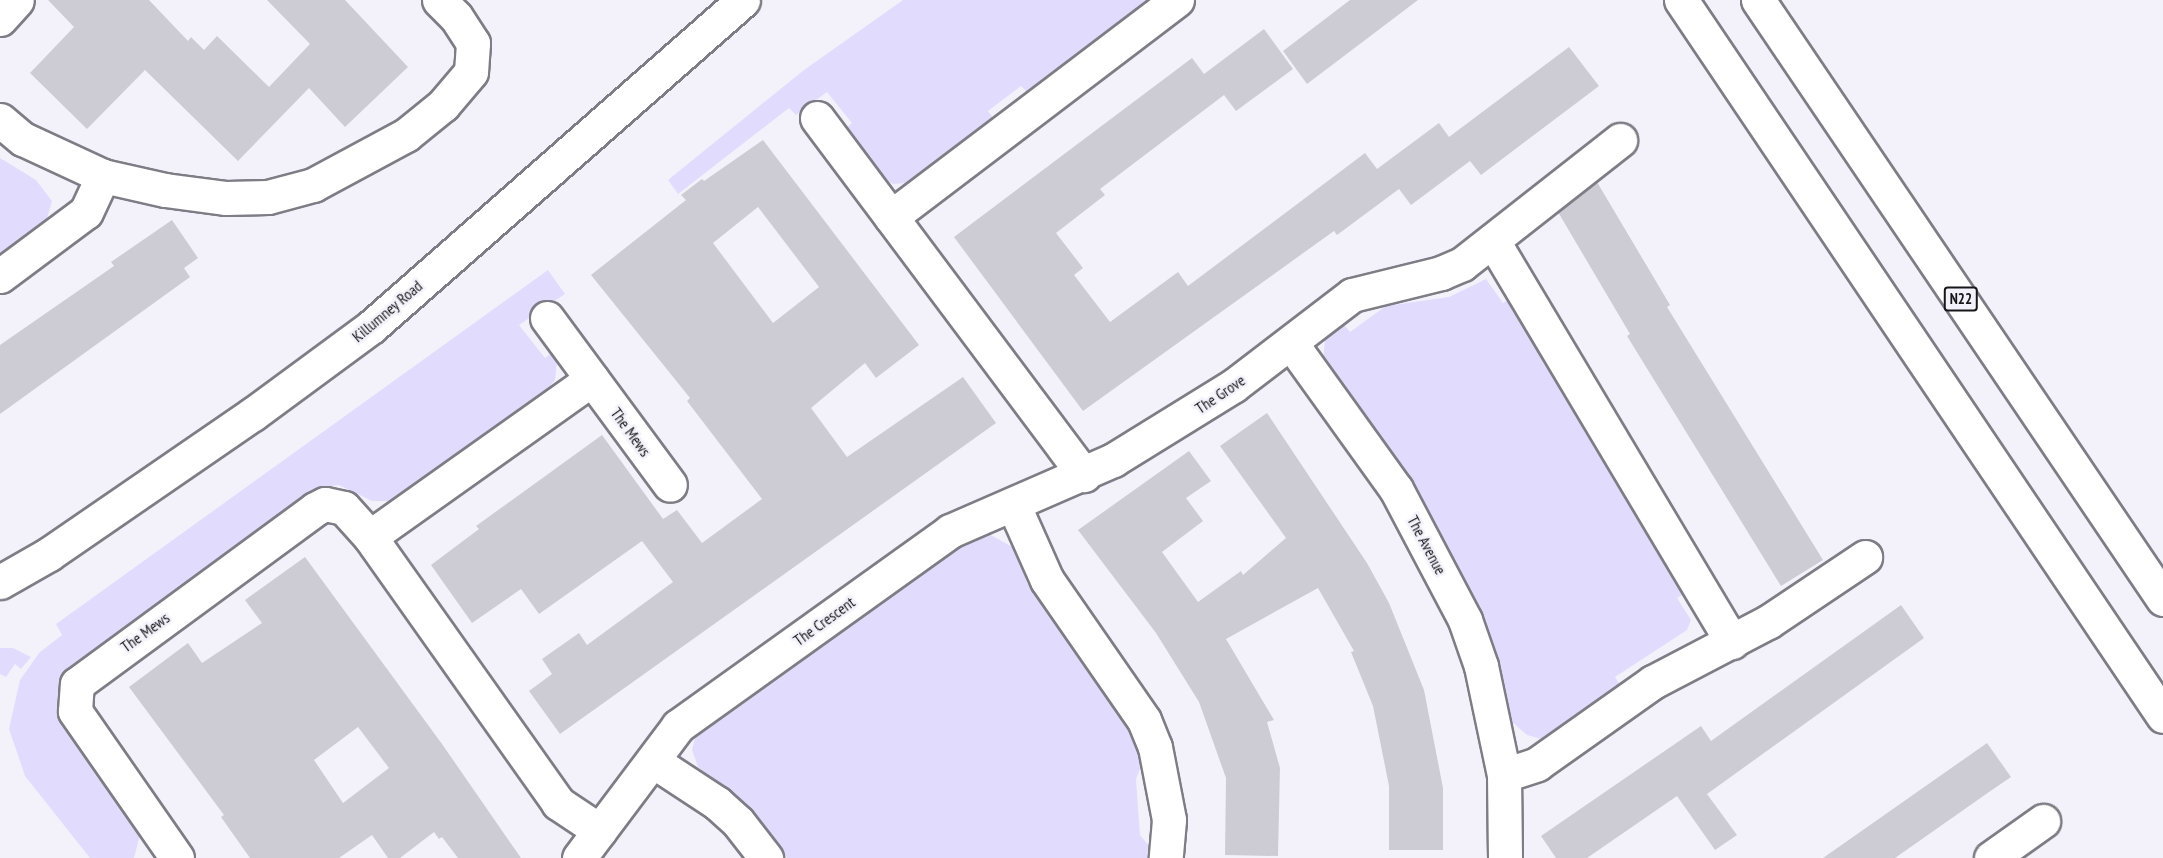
<!DOCTYPE html>
<html>
<head>
<meta charset="utf-8">
<style>
  body { margin:0 }
  #map { position:relative; width:2163px; height:858px; overflow:hidden; background:#f3f2fb; font-family:"PT Sans Narrow",sans-serif }
  div>[style] { position:absolute }
  .green>* { inset:0; background:#e1dcfd }
  .building>* { inset:0; background:#cdccd5 }
  .roads { filter:drop-shadow(2px 0 #7e7d85) drop-shadow(-2px 0 #7e7d85) drop-shadow(0 2px #7e7d85) drop-shadow(0 -2px #7e7d85) }
  .minor>* { height:33px; margin:-16.5px; padding:0 16.5px; transform-origin:16.5px; border-radius:16.5px; background:#fff }
  .tertiary>* { height:33px; margin:-16.5px; padding:0 16.5px; transform-origin:16.5px; border-radius:16.5px; background:#fff }
  .trunk>* { height:33px; margin:-16.5px; padding:0 16.5px; transform-origin:16.5px; border-radius:16.5px; background:#fff }
  span { translate:-50% -50%; white-space:nowrap; text-align:center; line-height:1.15; -webkit-text-stroke:5px #f3f2fb; paint-order:stroke }
  .shield-label span { padding:2px 4px; background:#f3f2fb; border:2px solid; border-radius:4px; -webkit-text-stroke-width:0 }
  .shield-label { font-size:15px; color:#17171a; font-weight:700 }
  .street-label { font-size:16px; color:#17171a }
</style>
</head>
<body>
<div id="map">
  <div class="green">
    <div style="clip-path:polygon(903px 0,1154px 0,1028px 93px,1021px 86px,988px 111px,994px 119px,908px 183px,893px 184px,882px 178px,844px 130px,852px 123px,827px 92px,796px 115px,789px 108px,678px 194px,668px 180px,804px 70px)"></div>
    <div style="clip-path:polygon(0 158px,36px 180px,52px 201px,43px 233px,0 264px)"></div>
    <div style="clip-path:polygon(548px 270px,565px 294px,519px 325px,545px 358px,553px 352px,557px 361px,555px 380px,546px 391px,389px 501px,372px 501px,339px 485px,324px 487px,74px 665px,59px 692px,61px 716px,140px 835px,134px 858px,90px 858px,25px 776px,9px 729px,20px 680px,39px 653px,62px 635px,56px 624px)"></div>
    <div style="clip-path:polygon(1486px 279px,1503px 303px,1514px 297px,1687px 592px,1677px 598px,1691px 620px,1687px 630px,1615px 677px,1620px 685px,1541px 739px,1527px 735px,1511px 721px,1492px 649px,1443px 539px,1395px 457px,1323px 360px,1325px 340px,1342px 322px,1350px 332px,1386px 306px,1449px 297px)"></div>
    <div style="clip-path:polygon(991px 535px,1014px 548px,1027px 583px,1129px 729px,1143px 761px,1136px 779px,1140px 835px,1150px 847px,1148px 858px,787px 858px,746px 805px,698px 767px,692px 750px,697px 730px,949px 550px,966px 540px)"></div>
    <div style="clip-path:polygon(0 648px,13px 648px,31px 657px,21px 669px,15px 664px,6px 677px,0 674px)"></div>
  </div>
  <div class="building">
    <div style="clip-path:polygon(48px 0,149px 0,188px 41px,191px 37px,204px 50px,217px 36px,269px 87px,310px 44px,267px 0,345px 0,408px 67px,345px 127px,309px 88px,238px 161px,145px 70px,87px 129px,30px 73px,74px 27px)"></div>
    <div style="clip-path:polygon(1350px 0,1418px 0,1307px 84px,1283px 51px)"></div>
    <div style="clip-path:polygon(1264px 29px,1293px 69px,1236px 111px,1224px 95px,1100px 189px,1105px 195px,1056px 233px,1083px 268px,1074px 275px,1110px 322px,1178px 272px,1188px 286px,1365px 153px,1377px 169px,1439px 123px,1449px 137px,1569px 47px,1599px 86px,1481px 175px,1470px 161px,1411px 205px,1399px 189px,1337px 235px,1334px 231px,1083px 411px,954px 237px,1192px 58px,1204px 74px)"></div>
    <div style="clip-path:polygon(evenodd,763px 140px,919px 345px,876px 378px,865px 363px,811px 408px,847px 457px,963px 377px,996px 423px,560px 734px,529px 691px,552px 674px,542px 659px,579px 633px,587px 645px,673px 582px,642px 541px,539px 614px,521px 589px,472px 623px,431px 565px,479px 529px,476px 526px,602px 435px,663px 519px,677px 510px,702px 543px,762px 499px,687px 401px,690px 398px,591px 275px,686px 200px,681px 195px,702px 179px,704px 181px,763px 140px,758px 207px,819px 287px,773px 323px,713px 243px,758px 207px)"></div>
    <div style="clip-path:polygon(1597px 182px,1670px 305px,1667px 307px,1823px 560px,1781px 586px,1627px 336px,1630px 334px,1558px 212px)"></div>
    <div style="clip-path:polygon(172px 220px,198px 258px,184px 268px,190px 277px,0 414px,0 345px,114px 266px,111px 262px)"></div>
    <div style="clip-path:polygon(1267px 413px,1367px 563px,1389px 603px,1424px 690px,1443px 788px,1443px 850px,1389px 850px,1389px 786px,1373px 706px,1351px 652px,1354px 651px,1318px 588px,1226px 639px,1274px 720px,1267px 722px,1280px 768px,1278px 856px,1225px 855px,1226px 778px,1199px 702px,1156px 633px,1078px 530px,1189px 451px,1211px 481px,1186px 498px,1203px 521px,1162px 552px,1198px 602px,1241px 571px,1243px 575px,1286px 538px,1220px 446px)"></div>
    <div style="clip-path:polygon(evenodd,305px 557px,442px 744px,521px 858px,458px 858px,442px 837px,439px 839px,434px 832px,400px 858px,388px 858px,372px 835px,339px 858px,250px 858px,221px 817px,224px 815px,129px 687px,188px 643px,202px 663px,262px 623px,245px 600px,305px 557px,358px 727px,389px 768px,343px 803px,314px 760px,358px 727px)"></div>
    <div style="clip-path:polygon(1901px 605px,1924px 638px,1707px 794px,1737px 835px,1715px 850px,1677px 796px,1587px 858px,1556px 858px,1541px 836px,1701px 726px,1711px 741px)"></div>
    <div style="clip-path:polygon(1987px 743px,2011px 777px,1989px 792px,1895px 858px,1823px 858px)"></div>
  </div>
  <div class="roads">
    <div class="minor">
      <div style="left:0;top:19px;width:25px;rotate:-48deg"></div>
      <div style="left:817px;top:118px;width:446px;rotate:53.2deg"></div>
      <div style="left:0;top:120px;width:30px;rotate:40deg"></div>
      <div style="left:23px;top:139px;width:88px;rotate:24.8deg"></div>
      <div style="left:103px;top:176px;width:64px;rotate:12.7deg"></div>
      <div style="left:165px;top:190px;width:62px;rotate:7.5deg"></div>
      <div style="left:226px;top:198px;width:42px;rotate:-1.4deg"></div>
      <div style="left:268px;top:197px;width:47px;rotate:-14.9deg"></div>
      <div style="left:313px;top:185px;width:106px;rotate:-28.3deg"></div>
      <div style="left:406px;top:135px;width:48px;rotate:-39deg"></div>
      <div style="left:443px;top:105px;width:43px;rotate:-49.7deg"></div>
      <div style="left:471px;top:72px;width:29px;rotate:-86deg"></div>
      <div style="left:473px;top:43px;width:31px;rotate:-123deg"></div>
      <div style="left:456px;top:17px;width:24px;rotate:-135deg"></div>
      <div style="left:891px;top:217px;width:359px;rotate:-37.2deg"></div>
      <div style="left:1493px;top:241px;width:467px;rotate:59.2deg"></div>
      <div style="left:0;top:276px;width:107px;rotate:-36.7deg"></div>
      <div style="left:86px;top:212px;width:40px;rotate:-65deg"></div>
      <div style="left:547px;top:318px;width:207px;rotate:53.6deg"></div>
      <div style="left:1291px;top:343px;width:180px;rotate:54.3deg"></div>
      <div style="left:1396px;top:489px;width:148px;rotate:62.2deg"></div>
      <div style="left:1465px;top:620px;width:49px;rotate:70.8deg"></div>
      <div style="left:1481px;top:666px;width:111px;rotate:78.1deg"></div>
      <div style="left:1504px;top:775px;width:83px;rotate:89.3deg"></div>
      <div style="left:592px;top:379px;width:272px;rotate:144.6deg"></div>
      <div style="left:370px;top:537px;width:326px;rotate:54.7deg"></div>
      <div style="left:558px;top:803px;width:50px;rotate:33.7deg"></div>
      <div style="left:1014px;top:506px;width:81px;rotate:66deg"></div>
      <div style="left:1047px;top:580px;width:170px;rotate:55.3deg"></div>
      <div style="left:1144px;top:720px;width:29px;rotate:68deg"></div>
      <div style="left:1155px;top:747px;width:74px;rotate:79.1deg"></div>
      <div style="left:1169px;top:820px;width:38px;rotate:95deg"></div>
      <div style="left:653px;top:761px;width:77px;rotate:33.3deg"></div>
      <div style="left:717px;top:803px;width:28px;rotate:42deg"></div>
      <div style="left:738px;top:822px;width:46px;rotate:52.1deg"></div>
      <div style="left:1504px;top:775px;width:35px;rotate:-18deg"></div>
      <div style="left:1537px;top:764px;width:142px;rotate:-35.3deg"></div>
      <div style="left:1653px;top:682px;width:130px;rotate:-27.6deg"></div>
      <div style="left:1768px;top:622px;width:117px;rotate:-33.8deg"></div>
      <div style="left:177px;top:858px;width:179px;rotate:-124.8deg"></div>
      <div style="left:75px;top:711px;width:27px;rotate:-86deg"></div>
      <div style="left:77px;top:684px;width:295px;rotate:-36.3deg"></div>
      <div style="left:315px;top:509px;width:11px;rotate:-27deg"></div>
      <div style="left:325px;top:504px;width:19px;rotate:12deg"></div>
      <div style="left:344px;top:508px;width:39px;rotate:48deg"></div>
      <div style="left:579px;top:858px;width:165px;rotate:-53.1deg"></div>
      <div style="left:678px;top:726px;width:335px;rotate:-35.6deg"></div>
      <div style="left:950px;top:531px;width:178px;rotate:-23.5deg"></div>
      <div style="left:1113px;top:460px;width:141px;rotate:-31.7deg"></div>
      <div style="left:1233px;top:386px;width:150px;rotate:-37.4deg"></div>
      <div style="left:1352px;top:295px;width:92px;rotate:-13.9deg"></div>
      <div style="left:1441px;top:273px;width:23px;rotate:-23deg"></div>
      <div style="left:1462px;top:264px;width:201px;rotate:-38.1deg"></div>
      <div style="left:1991px;top:858px;width:64px;rotate:-35.4deg"></div>
    </div>
    <div class="tertiary">
      <div style="left:0;top:582px;width:56px;rotate:-29.7deg"></div>
      <div style="left:49px;top:554px;width:247px;rotate:-34.5deg"></div>
      <div style="left:253px;top:414px;width:147px;rotate:-36.4deg"></div>
      <div style="left:371px;top:327px;width:495px;rotate:-41.3deg"></div>
    </div>
    <div class="trunk">
      <div style="left:1681px;top:0;width:863px;rotate:56.05deg"></div>
      <div style="left:1758px;top:0;width:723px;rotate:55.94deg"></div>
    </div>
  </div>
  <div class="shield-label">
    <span style="left:1961px;top:299px">N22</span>
  </div>
  <div class="street-label">
    <span style="left:387px;top:311px;rotate:-40deg">Killumney Road</span>
    <span style="left:1220px;top:394px;rotate:-34deg">The Grove</span>
    <span style="left:631px;top:432px;rotate:54deg">The Mews</span>
    <span style="left:1427px;top:545px;rotate:62deg">The Avenue</span>
    <span style="left:824px;top:621px;rotate:-36deg">The Crescent</span>
    <span style="left:145px;top:632px;rotate:-36deg">The Mews</span>
  </div>
</div>
</body>
</html>
